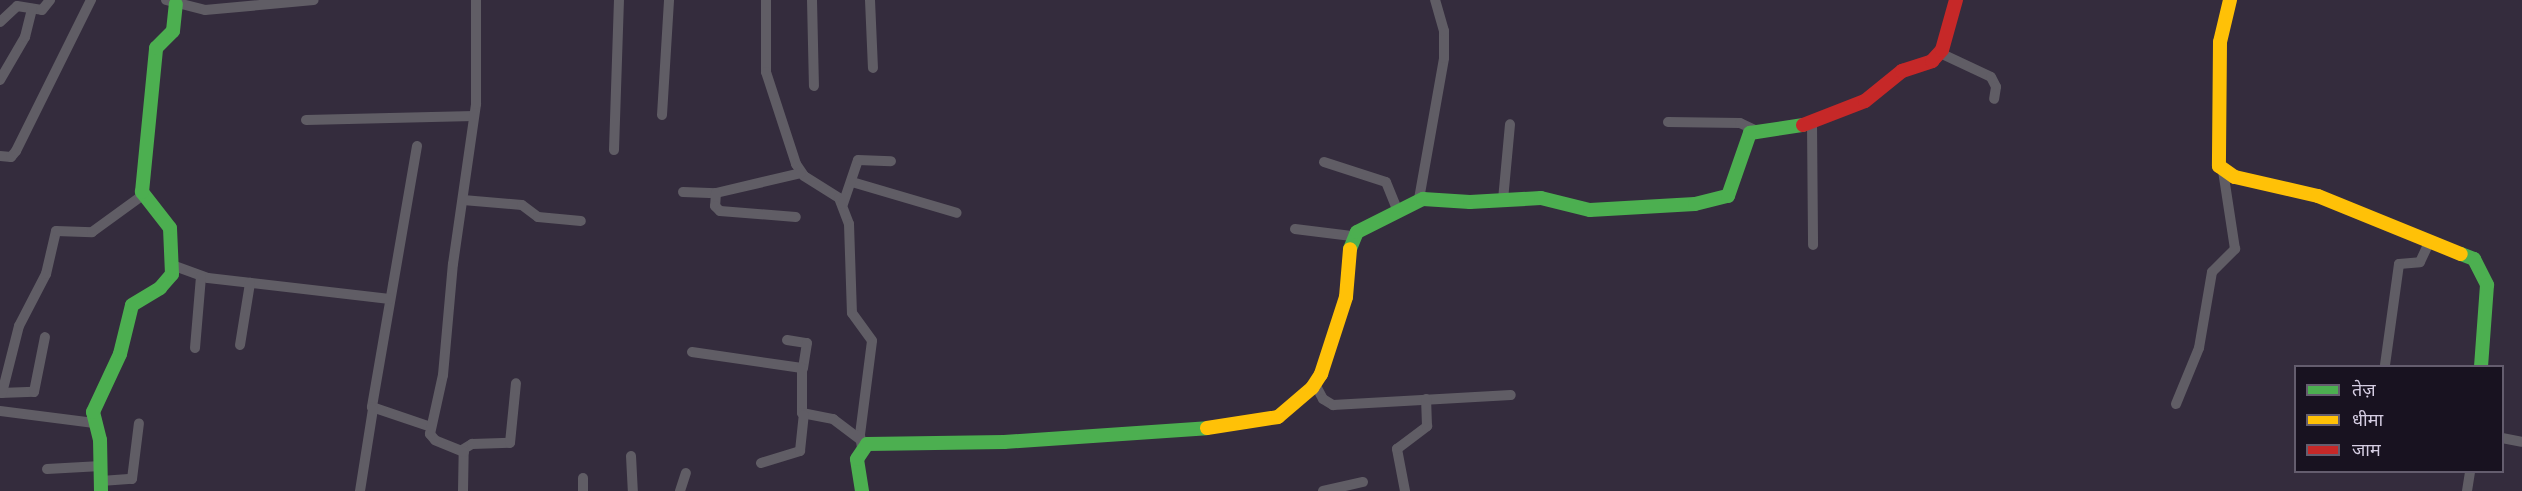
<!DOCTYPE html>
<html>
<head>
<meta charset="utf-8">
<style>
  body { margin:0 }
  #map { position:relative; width:2522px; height:491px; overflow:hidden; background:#342c3d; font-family:Jost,"Noto Sans Devanagari",sans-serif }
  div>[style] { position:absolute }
  .street>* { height:10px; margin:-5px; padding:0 5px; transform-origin:5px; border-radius:5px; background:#605d65 }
  .fast>* { height:14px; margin:-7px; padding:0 7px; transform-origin:7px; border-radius:7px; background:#4caf50 }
  .slow>* { height:14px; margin:-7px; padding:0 7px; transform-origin:7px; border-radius:7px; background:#ffc107 }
  .jam>* { height:14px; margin:-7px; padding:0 7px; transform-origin:7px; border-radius:7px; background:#c62828 }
  span { translate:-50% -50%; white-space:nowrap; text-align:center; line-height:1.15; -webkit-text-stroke:6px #181220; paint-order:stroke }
  .legend { position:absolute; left:2294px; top:365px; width:210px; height:108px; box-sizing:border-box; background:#181220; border:2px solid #645d6e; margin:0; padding:8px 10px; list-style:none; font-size:18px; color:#d5cde2 }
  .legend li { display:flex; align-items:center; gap:12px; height:30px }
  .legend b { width:30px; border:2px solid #645d6e }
</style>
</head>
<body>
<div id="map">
  <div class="street">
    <div style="left:166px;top:0;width:40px;rotate:14.4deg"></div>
    <div style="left:205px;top:10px;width:109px;rotate:-5.2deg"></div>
    <div style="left:766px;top:0;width:72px;rotate:90deg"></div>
    <div style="left:766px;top:72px;width:97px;rotate:71.9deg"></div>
    <div style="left:796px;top:164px;width:14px;rotate:56deg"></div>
    <div style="left:804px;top:176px;width:41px;rotate:32.2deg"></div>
    <div style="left:839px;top:198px;width:28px;rotate:69deg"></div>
    <div style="left:849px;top:224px;width:89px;rotate:88.1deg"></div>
    <div style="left:852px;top:313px;width:34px;rotate:54deg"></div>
    <div style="left:872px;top:341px;width:95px;rotate:97.3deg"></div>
    <div style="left:860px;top:435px;width:12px;rotate:81deg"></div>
    <div style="left:812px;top:0;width:86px;rotate:88.7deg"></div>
    <div style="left:870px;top:0;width:68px;rotate:87.5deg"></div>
    <div style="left:0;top:22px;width:23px;rotate:-43deg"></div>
    <div style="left:17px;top:6px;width:25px;rotate:9deg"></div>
    <div style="left:42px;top:10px;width:13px;rotate:-51deg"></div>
    <div style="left:1940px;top:53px;width:56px;rotate:25.2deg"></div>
    <div style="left:1991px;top:77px;width:11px;rotate:63deg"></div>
    <div style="left:1996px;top:87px;width:12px;rotate:99deg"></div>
    <div style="left:0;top:80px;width:50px;rotate:-59.8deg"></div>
    <div style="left:25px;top:37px;width:29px;rotate:-76deg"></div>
    <div style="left:662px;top:115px;width:115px;rotate:-86.5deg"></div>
    <div style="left:306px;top:120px;width:168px;rotate:-1.4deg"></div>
    <div style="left:1668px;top:122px;width:72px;rotate:0.8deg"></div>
    <div style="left:1740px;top:123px;width:17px;rotate:25deg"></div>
    <div style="left:1812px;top:124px;width:121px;rotate:89.5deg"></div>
    <div style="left:417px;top:146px;width:265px;rotate:99.8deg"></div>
    <div style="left:372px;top:407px;width:62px;rotate:18.7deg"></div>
    <div style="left:614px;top:150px;width:150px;rotate:-88.1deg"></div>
    <div style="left:0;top:156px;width:11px;rotate:5deg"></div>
    <div style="left:11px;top:157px;width:8px;rotate:-50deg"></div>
    <div style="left:16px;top:151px;width:169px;rotate:-63.6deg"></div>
    <div style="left:1324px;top:162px;width:65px;rotate:17.9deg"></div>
    <div style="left:1386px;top:182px;width:31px;rotate:68deg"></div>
    <div style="left:852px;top:182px;width:109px;rotate:16.4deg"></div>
    <div style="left:683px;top:192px;width:33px;rotate:2deg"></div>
    <div style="left:716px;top:193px;width:87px;rotate:-13.2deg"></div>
    <div style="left:716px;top:193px;width:13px;rotate:94deg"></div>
    <div style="left:715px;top:206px;width:7px;rotate:45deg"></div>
    <div style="left:720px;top:211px;width:76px;rotate:4.5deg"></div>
    <div style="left:1419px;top:199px;width:143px;rotate:-79.9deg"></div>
    <div style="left:1444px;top:58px;width:27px;rotate:-90deg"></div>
    <div style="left:1444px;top:31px;width:32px;rotate:-106deg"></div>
    <div style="left:463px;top:200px;width:59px;rotate:4.8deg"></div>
    <div style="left:522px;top:205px;width:20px;rotate:37deg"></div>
    <div style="left:538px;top:217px;width:43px;rotate:5.3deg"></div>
    <div style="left:1503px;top:200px;width:76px;rotate:-84.7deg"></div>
    <div style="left:843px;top:204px;width:46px;rotate:-71.2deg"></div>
    <div style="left:858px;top:160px;width:33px;rotate:2deg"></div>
    <div style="left:1295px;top:229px;width:57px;rotate:7deg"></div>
    <div style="left:172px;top:265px;width:38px;rotate:20deg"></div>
    <div style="left:208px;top:278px;width:183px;rotate:6.6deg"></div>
    <div style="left:787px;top:340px;width:20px;rotate:9deg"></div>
    <div style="left:807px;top:343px;width:26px;rotate:99deg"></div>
    <div style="left:240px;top:345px;width:63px;rotate:-80.8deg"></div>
    <div style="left:195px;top:348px;width:72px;rotate:-85.2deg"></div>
    <div style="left:692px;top:352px;width:111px;rotate:8.3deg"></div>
    <div style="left:802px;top:368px;width:45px;rotate:90deg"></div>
    <div style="left:802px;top:413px;width:32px;rotate:11deg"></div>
    <div style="left:833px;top:419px;width:34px;rotate:37deg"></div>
    <div style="left:2385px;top:365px;width:102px;rotate:-82.1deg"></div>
    <div style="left:2399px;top:264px;width:21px;rotate:-5deg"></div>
    <div style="left:2420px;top:262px;width:23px;rotate:-65deg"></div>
    <div style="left:1315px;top:384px;width:17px;rotate:62deg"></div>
    <div style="left:1323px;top:399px;width:12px;rotate:31deg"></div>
    <div style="left:1333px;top:405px;width:178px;rotate:-3.2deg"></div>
    <div style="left:0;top:393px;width:34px;rotate:-2deg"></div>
    <div style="left:34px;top:392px;width:56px;rotate:-78.7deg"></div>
    <div style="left:2px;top:393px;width:69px;rotate:-75.8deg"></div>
    <div style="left:19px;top:326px;width:59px;rotate:-62.6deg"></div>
    <div style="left:46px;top:274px;width:44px;rotate:-76.9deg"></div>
    <div style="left:56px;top:231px;width:36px;rotate:2deg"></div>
    <div style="left:92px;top:232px;width:63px;rotate:-36deg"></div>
    <div style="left:2176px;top:404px;width:61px;rotate:-67.7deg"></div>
    <div style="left:2199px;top:348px;width:77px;rotate:-80.3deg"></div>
    <div style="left:2212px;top:272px;width:33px;rotate:-45deg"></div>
    <div style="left:2235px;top:249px;width:79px;rotate:-98.7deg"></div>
    <div style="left:0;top:411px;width:95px;rotate:7.3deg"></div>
    <div style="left:2502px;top:438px;width:20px;rotate:11deg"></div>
    <div style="left:462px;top:450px;width:12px;rotate:-31deg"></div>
    <div style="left:472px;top:444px;width:38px;rotate:-2deg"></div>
    <div style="left:510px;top:443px;width:60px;rotate:-84.3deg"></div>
    <div style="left:631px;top:456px;width:35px;rotate:87deg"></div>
    <div style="left:761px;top:463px;width:41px;rotate:-17.1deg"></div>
    <div style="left:800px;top:451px;width:36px;rotate:-84deg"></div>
    <div style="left:47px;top:469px;width:54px;rotate:-3.2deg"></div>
    <div style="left:101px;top:481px;width:31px;rotate:-4deg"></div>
    <div style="left:132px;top:479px;width:56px;rotate:-82.9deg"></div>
    <div style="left:360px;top:491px;width:83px;rotate:-81deg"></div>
    <div style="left:463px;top:491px;width:39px;rotate:-89deg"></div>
    <div style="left:464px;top:452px;width:31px;rotate:-158deg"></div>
    <div style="left:435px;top:440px;width:8px;rotate:-130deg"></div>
    <div style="left:430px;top:434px;width:60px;rotate:-77.6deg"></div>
    <div style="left:443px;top:375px;width:111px;rotate:-84.9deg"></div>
    <div style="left:453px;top:264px;width:162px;rotate:-81.8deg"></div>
    <div style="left:476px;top:104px;width:104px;rotate:-90deg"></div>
    <div style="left:583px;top:491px;width:13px;rotate:-90deg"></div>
    <div style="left:680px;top:491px;width:19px;rotate:-72deg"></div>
    <div style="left:1323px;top:491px;width:41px;rotate:-12.7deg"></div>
    <div style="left:1405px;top:491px;width:43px;rotate:-100.8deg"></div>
    <div style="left:1397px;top:449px;width:38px;rotate:-37deg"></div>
    <div style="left:1427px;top:426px;width:27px;rotate:-92deg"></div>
    <div style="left:2467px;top:491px;width:19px;rotate:-81deg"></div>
  </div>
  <div class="fast">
    <div style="left:1350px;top:249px;width:18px;rotate:-68deg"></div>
    <div style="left:1357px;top:232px;width:74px;rotate:-26.6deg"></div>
    <div style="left:1423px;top:199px;width:47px;rotate:3.7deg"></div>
    <div style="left:1470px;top:202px;width:71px;rotate:-3.2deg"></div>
    <div style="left:1541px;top:198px;width:50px;rotate:13.8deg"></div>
    <div style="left:1590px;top:210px;width:105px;rotate:-3.3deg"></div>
    <div style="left:1695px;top:204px;width:34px;rotate:-14deg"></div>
    <div style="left:1728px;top:196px;width:67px;rotate:-70.8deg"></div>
    <div style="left:1750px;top:133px;width:54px;rotate:-8.6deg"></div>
    <div style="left:2461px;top:254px;width:14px;rotate:21deg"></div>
    <div style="left:2474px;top:259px;width:29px;rotate:63deg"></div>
    <div style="left:2487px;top:285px;width:81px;rotate:94.2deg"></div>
    <div style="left:101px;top:491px;width:51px;rotate:-91.1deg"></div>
    <div style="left:100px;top:440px;width:29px;rotate:-104deg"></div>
    <div style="left:93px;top:412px;width:64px;rotate:-65deg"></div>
    <div style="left:120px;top:354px;width:50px;rotate:-76.2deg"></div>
    <div style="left:132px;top:305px;width:33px;rotate:-31deg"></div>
    <div style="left:160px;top:288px;width:18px;rotate:-49deg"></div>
    <div style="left:172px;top:274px;width:46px;rotate:-92.5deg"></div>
    <div style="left:170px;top:228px;width:46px;rotate:-127.9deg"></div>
    <div style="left:142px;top:192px;width:145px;rotate:-84.4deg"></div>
    <div style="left:156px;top:48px;width:24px;rotate:-45deg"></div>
    <div style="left:173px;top:31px;width:27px;rotate:-84deg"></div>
    <div style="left:862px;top:491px;width:32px;rotate:-99deg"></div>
    <div style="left:857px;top:459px;width:18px;rotate:-56deg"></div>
    <div style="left:867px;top:444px;width:137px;rotate:-0.8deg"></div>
    <div style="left:1004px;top:442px;width:203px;rotate:-3.9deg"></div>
  </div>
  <div class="slow">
    <div style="left:2230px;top:0;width:43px;rotate:103.4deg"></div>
    <div style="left:2220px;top:42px;width:124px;rotate:90.5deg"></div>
    <div style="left:2219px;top:166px;width:19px;rotate:35deg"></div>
    <div style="left:2235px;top:177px;width:85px;rotate:12.9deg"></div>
    <div style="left:2318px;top:196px;width:154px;rotate:22.1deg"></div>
    <div style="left:1207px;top:428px;width:72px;rotate:-8.8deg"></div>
    <div style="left:1278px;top:417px;width:45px;rotate:-40.5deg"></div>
    <div style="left:1312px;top:388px;width:17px;rotate:-57deg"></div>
    <div style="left:1321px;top:374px;width:81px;rotate:-72deg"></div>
    <div style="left:1346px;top:297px;width:48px;rotate:-85.2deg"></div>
  </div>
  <div class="jam">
    <div style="left:1803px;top:125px;width:66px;rotate:-21.2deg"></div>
    <div style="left:1865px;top:101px;width:48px;rotate:-39deg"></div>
    <div style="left:1902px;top:71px;width:32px;rotate:-18deg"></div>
    <div style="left:1932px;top:61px;width:15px;rotate:-48deg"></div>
    <div style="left:1942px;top:50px;width:52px;rotate:-74.4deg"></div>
  </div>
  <ul class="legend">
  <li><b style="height:8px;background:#4caf50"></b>तेज़</li>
  <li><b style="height:8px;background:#ffc107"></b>धीमा</li>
  <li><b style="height:8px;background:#c62828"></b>जाम</li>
  </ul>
</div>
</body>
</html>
